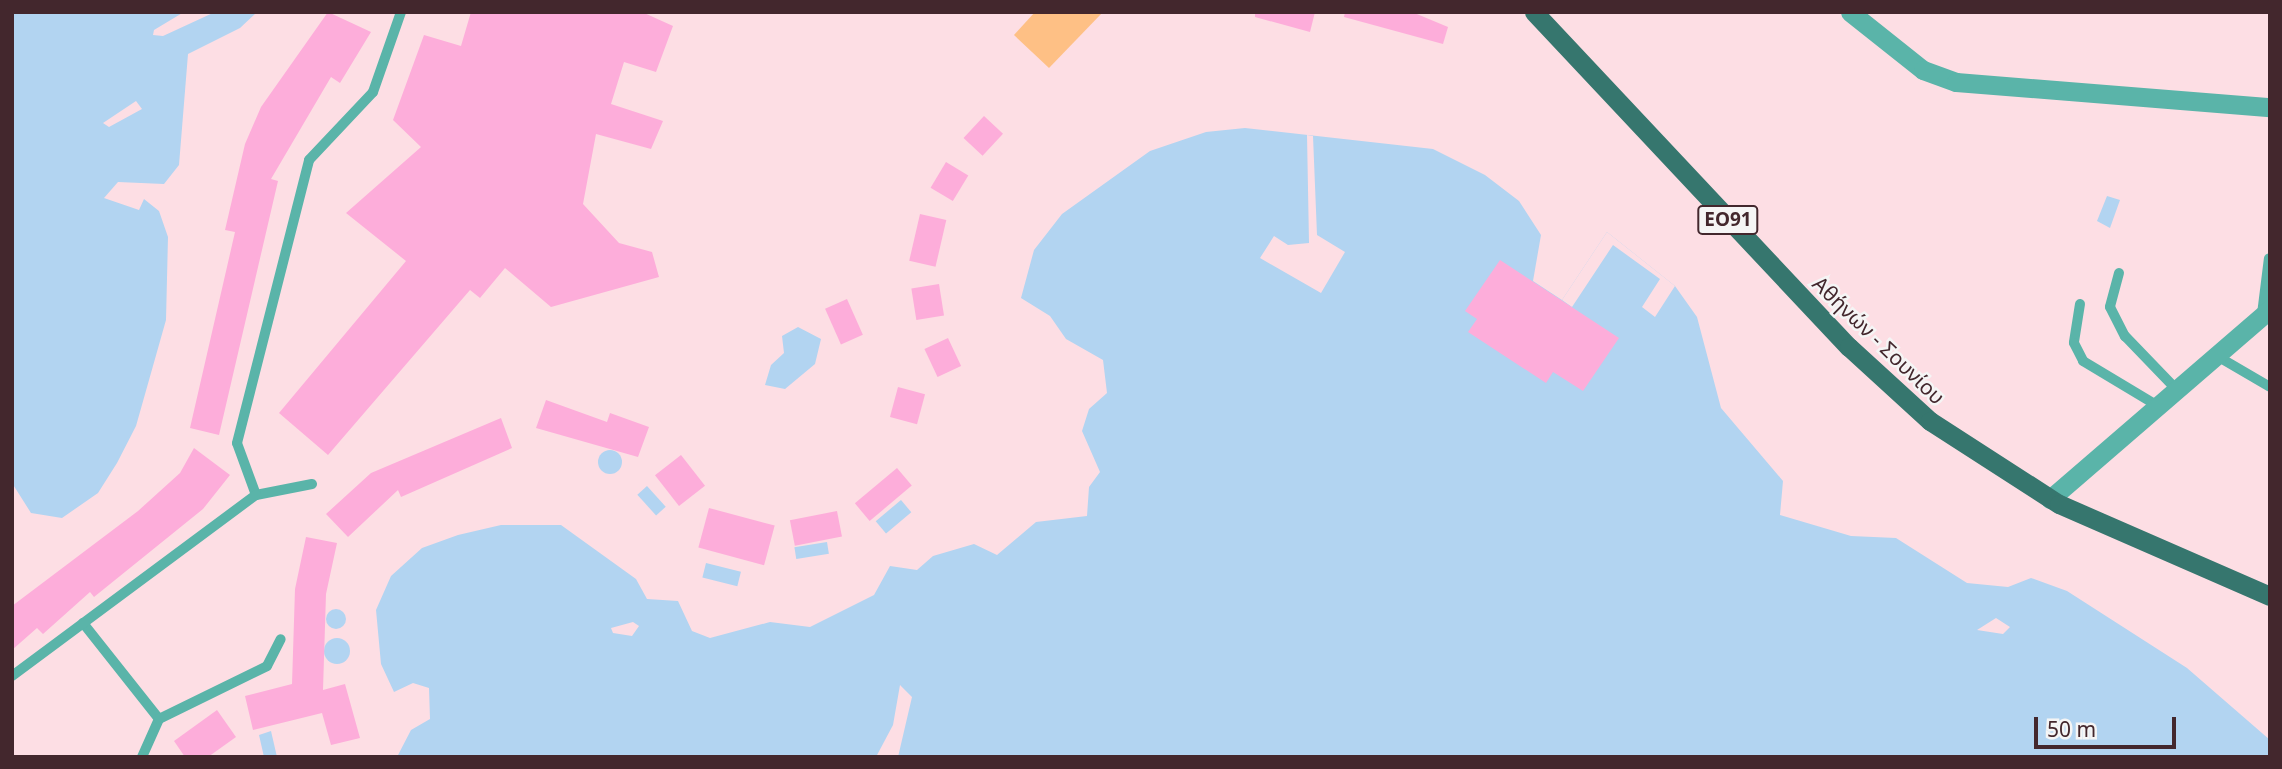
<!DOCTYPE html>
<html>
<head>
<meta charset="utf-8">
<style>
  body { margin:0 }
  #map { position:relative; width:2282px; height:769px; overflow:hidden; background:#fddee4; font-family:"Noto Sans",sans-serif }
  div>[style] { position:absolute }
  .green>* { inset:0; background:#fec085 }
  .water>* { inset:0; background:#b2d4f1; transform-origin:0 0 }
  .round { border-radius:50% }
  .pier>* { inset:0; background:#fddee4 }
  .building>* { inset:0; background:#fdadda; transform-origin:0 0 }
  .service>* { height:10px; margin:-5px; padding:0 5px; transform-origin:5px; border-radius:5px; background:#5ab4a9 }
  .minor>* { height:19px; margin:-9.5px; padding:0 9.5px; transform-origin:9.5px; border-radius:9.5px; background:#5ab4a9 }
  .primary>* { height:19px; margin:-9.5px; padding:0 9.5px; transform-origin:9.5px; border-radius:9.5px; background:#36766e }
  span { translate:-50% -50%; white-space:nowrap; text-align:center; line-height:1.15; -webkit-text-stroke:5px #f5f5f5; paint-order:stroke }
  .shield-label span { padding:2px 5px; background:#f5f5f5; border:2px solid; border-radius:5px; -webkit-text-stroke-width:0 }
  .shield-label { font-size:19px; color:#43272d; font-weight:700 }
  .street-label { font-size:21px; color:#43272d }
  .frame { position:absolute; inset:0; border:14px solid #43272d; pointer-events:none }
  .scale { position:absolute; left:2034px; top:717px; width:142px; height:32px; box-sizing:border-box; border:4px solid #43272d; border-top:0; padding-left:9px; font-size:21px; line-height:24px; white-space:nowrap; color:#43272d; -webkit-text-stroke:5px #f5f5f5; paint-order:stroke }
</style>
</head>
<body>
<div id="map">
  <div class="green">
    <div style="clip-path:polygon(1035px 12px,1103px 12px,1049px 68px,1014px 35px)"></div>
  </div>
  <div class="water">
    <div style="clip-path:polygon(evenodd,12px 12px,184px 12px,154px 30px,153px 35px,163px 36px,215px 12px,257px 12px,240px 28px,188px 54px,179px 165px,164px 184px,118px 182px,104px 198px,139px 210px,144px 199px,159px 211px,168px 237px,166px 320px,136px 426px,117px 463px,98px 493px,62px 518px,31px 513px,12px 483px,12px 12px,136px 101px,142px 109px,109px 127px,103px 123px,136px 101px)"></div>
    <div style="clip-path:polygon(evenodd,1245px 128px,1433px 149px,1485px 175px,1519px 201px,1541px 235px,1533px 281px,1562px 300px,1607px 232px,1675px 286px,1697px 317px,1721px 408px,1783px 481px,1780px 515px,1851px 536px,1896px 538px,1967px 583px,2008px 587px,2031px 578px,2067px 591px,2187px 668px,2270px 740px,2270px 757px,898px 757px,912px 697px,900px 685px,893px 725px,876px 757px,397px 757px,411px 730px,430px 719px,429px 688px,413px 683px,394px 692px,381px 664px,376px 610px,391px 576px,422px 548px,458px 535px,501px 525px,561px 525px,636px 579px,647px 599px,678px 601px,692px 631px,710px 638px,770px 622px,810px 627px,874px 595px,890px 566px,917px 570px,933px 556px,974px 544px,997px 555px,1036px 522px,1087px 516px,1089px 487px,1100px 472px,1082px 431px,1089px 409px,1107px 393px,1103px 360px,1066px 339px,1050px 316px,1021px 298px,1034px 250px,1062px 214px,1150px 151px,1206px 132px,1245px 128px,1996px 618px,2010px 627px,2003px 634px,1977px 630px,1996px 618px,1245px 128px,633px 622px,639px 626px,632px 636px,613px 633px,611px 628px,633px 622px)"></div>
    <div style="clip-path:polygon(2107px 196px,2120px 200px,2110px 228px,2097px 221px)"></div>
    <div style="clip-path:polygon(798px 327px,821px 339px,815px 364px,785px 389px,765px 385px,771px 365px,784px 353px,782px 336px)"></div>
    <div class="round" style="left:598px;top:450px;width:24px;height:24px"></div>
    <div style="left:647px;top:486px;width:28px;height:13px;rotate:48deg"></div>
    <div style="left:901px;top:500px;width:16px;height:33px;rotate:50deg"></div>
    <div style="left:827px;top:542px;width:12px;height:33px;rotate:81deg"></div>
    <div style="left:706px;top:563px;width:36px;height:15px;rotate:14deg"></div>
    <div class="round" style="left:326px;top:609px;width:20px;height:20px"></div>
    <div class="round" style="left:324px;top:638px;width:26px;height:26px"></div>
    <div style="clip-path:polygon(271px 731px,277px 757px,264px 757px,259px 735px)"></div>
  </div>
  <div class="pier">
    <div style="clip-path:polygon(1307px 135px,1313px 136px,1317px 235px,1345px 252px,1321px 293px,1260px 258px,1274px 236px,1288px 245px,1309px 243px)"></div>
    <div style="clip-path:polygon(1607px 232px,1675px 286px,1655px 317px,1642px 307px,1660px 279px,1613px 245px,1572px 307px,1562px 300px)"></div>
  </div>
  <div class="building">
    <div style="clip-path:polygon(328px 12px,371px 32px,340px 83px,331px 77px,271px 179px,278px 181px,219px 435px,190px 428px,235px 232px,225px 230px,245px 144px,261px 107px)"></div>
    <div style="clip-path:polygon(471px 12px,642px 12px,673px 26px,656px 72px,624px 62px,611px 104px,663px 121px,651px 149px,596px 134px,583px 204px,619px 243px,652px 252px,659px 277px,551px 307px,505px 268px,480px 298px,470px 290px,328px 455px,279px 413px,406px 261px,346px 213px,421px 147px,393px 120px,424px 35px,461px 46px)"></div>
    <div style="clip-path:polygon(1255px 12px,1315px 12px,1310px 32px,1255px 17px)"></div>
    <div style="clip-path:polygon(1345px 12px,1412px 12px,1448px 27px,1443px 44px,1344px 17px)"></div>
    <div style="left:984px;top:116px;width:26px;height:30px;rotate:43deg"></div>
    <div style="left:946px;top:162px;width:26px;height:30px;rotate:31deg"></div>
    <div style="left:920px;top:214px;width:27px;height:48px;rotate:13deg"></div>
    <div style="clip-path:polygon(1500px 260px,1619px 338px,1583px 391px,1553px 372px,1546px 383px,1468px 332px,1477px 319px,1465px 311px)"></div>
    <div style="left:939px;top:284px;width:32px;height:28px;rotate:81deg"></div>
    <div style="left:847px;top:299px;width:39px;height:24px;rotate:66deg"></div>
    <div style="left:948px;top:338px;width:31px;height:26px;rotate:65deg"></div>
    <div style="left:898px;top:387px;width:28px;height:31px;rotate:15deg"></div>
    <div style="clip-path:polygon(546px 400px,607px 422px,610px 413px,649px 427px,638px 457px,536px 428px)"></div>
    <div style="clip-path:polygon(501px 418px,512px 448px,401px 497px,398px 490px,348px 537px,326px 514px,371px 473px)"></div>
    <div style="clip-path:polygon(194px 448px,230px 475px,203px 509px,94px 597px,90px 592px,43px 634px,37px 628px,12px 650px,12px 606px,138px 511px,180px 473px)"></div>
    <div style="left:681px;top:455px;width:39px;height:33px;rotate:52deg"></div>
    <div style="left:897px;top:468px;width:23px;height:55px;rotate:50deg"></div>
    <div style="left:709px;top:508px;width:68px;height:41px;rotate:15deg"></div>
    <div style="left:837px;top:511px;width:26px;height:48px;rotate:79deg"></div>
    <div style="clip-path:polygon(306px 537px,337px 543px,326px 594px,323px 690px,345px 684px,360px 738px,331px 745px,322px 713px,253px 730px,245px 696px,292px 684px,295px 589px)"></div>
    <div style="clip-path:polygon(217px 710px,236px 737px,208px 757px,185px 757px,174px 741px)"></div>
  </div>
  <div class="service">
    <div style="left:2119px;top:273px;width:35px;rotate:105deg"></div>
    <div style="left:2110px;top:307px;width:33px;rotate:63deg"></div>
    <div style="left:2125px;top:336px;width:75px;rotate:46.1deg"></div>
    <div style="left:2080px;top:304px;width:39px;rotate:99deg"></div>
    <div style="left:2074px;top:343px;width:20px;rotate:63deg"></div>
    <div style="left:2083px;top:361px;width:87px;rotate:31deg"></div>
    <div style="left:2262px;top:314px;width:56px;rotate:-82.9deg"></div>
    <div style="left:2217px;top:356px;width:61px;rotate:30.3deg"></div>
    <div style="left:312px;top:484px;width:57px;rotate:168.9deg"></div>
    <div style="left:256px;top:495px;width:55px;rotate:-110.1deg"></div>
    <div style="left:237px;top:443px;width:292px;rotate:-75.7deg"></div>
    <div style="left:309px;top:160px;width:93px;rotate:-46.7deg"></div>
    <div style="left:373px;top:92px;width:85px;rotate:-70.7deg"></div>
    <div style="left:83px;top:623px;width:122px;rotate:51.6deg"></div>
    <div style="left:12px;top:676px;width:304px;rotate:-36.6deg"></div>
    <div style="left:142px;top:757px;width:42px;rotate:-65.9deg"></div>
    <div style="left:159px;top:719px;width:120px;rotate:-26.1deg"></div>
    <div style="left:267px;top:666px;width:30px;rotate:-63deg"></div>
  </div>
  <div class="minor">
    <div style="left:1850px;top:12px;width:93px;rotate:38.5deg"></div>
    <div style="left:1923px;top:70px;width:35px;rotate:20deg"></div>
    <div style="left:1956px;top:82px;width:315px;rotate:4.6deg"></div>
    <div style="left:2050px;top:499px;width:291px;rotate:-40.8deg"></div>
  </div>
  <div class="primary">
    <div style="left:1534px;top:12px;width:460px;rotate:46.8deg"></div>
    <div style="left:1849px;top:347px;width:110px;rotate:42.4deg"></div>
    <div style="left:1930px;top:421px;width:153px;rotate:32.8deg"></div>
    <div style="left:2059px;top:504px;width:230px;rotate:23.6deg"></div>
  </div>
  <div class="shield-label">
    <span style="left:1728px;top:220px">ΕΟ91</span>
  </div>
  <div class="street-label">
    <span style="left:1879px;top:340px;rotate:44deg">Αθήνών - Σουνίου</span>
  </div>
  <div class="frame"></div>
  <div class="scale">50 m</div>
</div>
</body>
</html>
